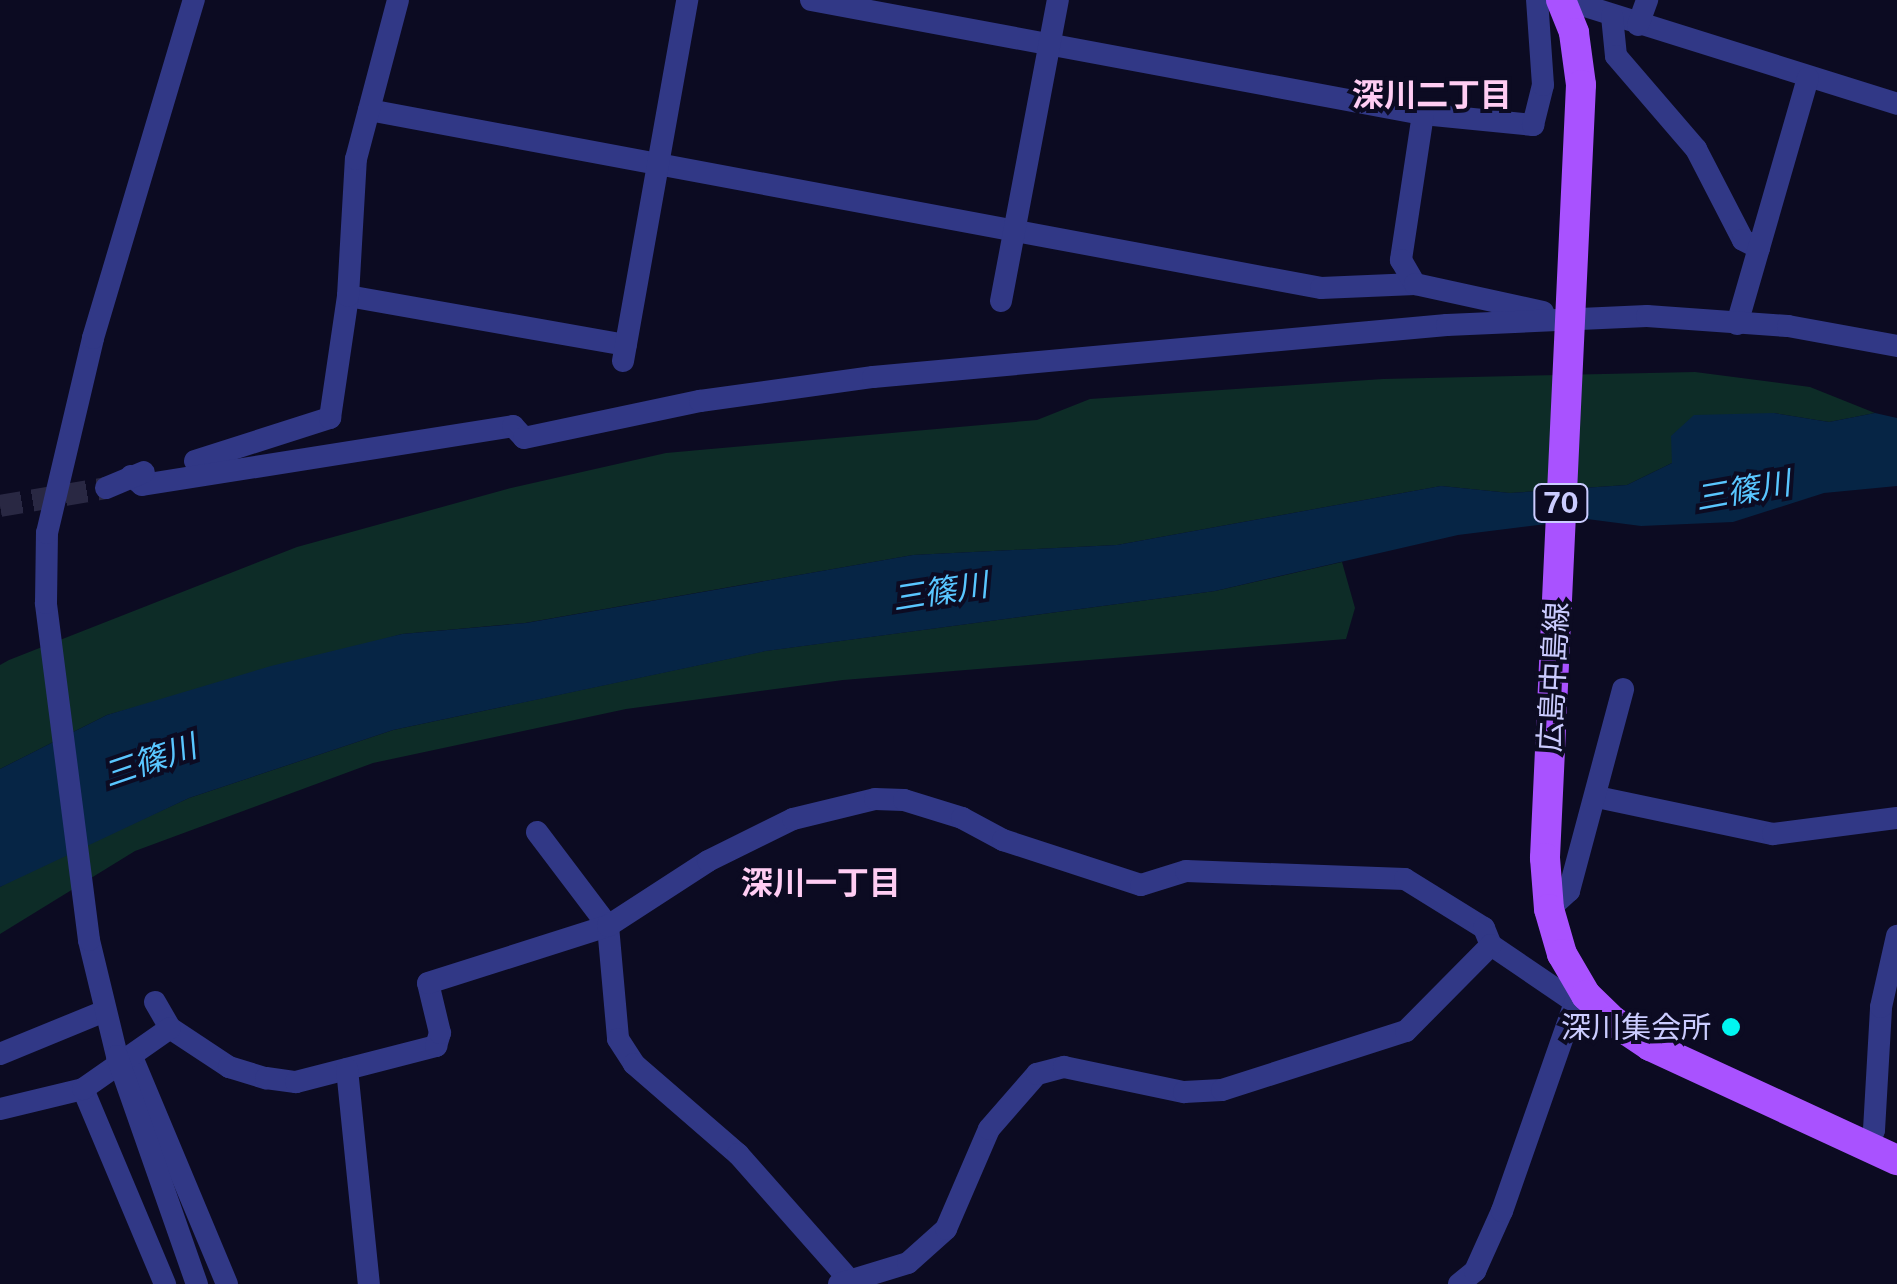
<!DOCTYPE html>
<html>
<head>
<meta charset="utf-8">
<style>
  body { margin:0 }
  #map { position:relative; width:1897px; height:1284px; overflow:hidden; background:#0c0b22; font-family:"Public Sans","Noto Sans JP",sans-serif }
  div>[style] { position:absolute }
  .green>* { inset:0; background:#0d2c27 }
  .water>* { inset:0; background:#062545 }
  .minor-tunnel>* { height:22px; margin-top:-11px; transform-origin:0; background:repeating-linear-gradient(90deg,#292843 0 22px,transparent 0 33px) }
  .minor>* { height:22px; margin:-11px; padding:0 11px; transform-origin:11px; border-radius:11px; background:#313886 }
  .major>* { height:30px; margin:-15px; padding:0 15px; transform-origin:15px; border-radius:15px; background:#a952ff }
  .minor-bridge>* { height:22px; margin:-11px; padding:0 11px; transform-origin:11px; border-radius:11px; background:#313886 }
  .dots>* { width:28px; height:28px; translate:-50% -50%; box-sizing:border-box; border:5px solid #0c0b22; border-radius:50% }
  span { translate:-50% -50%; white-space:nowrap; text-align:center; line-height:1.15; -webkit-text-stroke:8px #0c0b22; paint-order:stroke }
  .shield-label span { padding:2px 8px; background:#0c0b22; border:2px solid; border-radius:8px; -webkit-text-stroke-width:0 }
  .shield-label { font-size:28px; color:#cbccff; font-weight:700 }
  .street-label { font-size:30px; color:#cbccff }
  .poi-label { font-size:30px; color:#cbccff }
  .right { translate:-100% -50%; text-align:right }
  .neighbourhood-label { font-size:32px; color:#ffcdf3; font-weight:700 }
  .water-label { font-size:32px; color:#59c6ff; font-style:italic }
</style>
</head>
<body>
<div id="map">
  <div class="green">
    <div style="clip-path:polygon(1695px 372px,1810px 387px,1875px 413px,1829px 422px,1774px 413px,1627px 485px,1510px 493px,1441px 486px,1117px 545px,913px 555px,525px 623px,402px 634px,107px 715px,0 769px,0 665px,9px 660px,297px 547px,511px 488px,666px 453px,1037px 420px,1090px 399px,1383px 379px)"></div>
    <div style="clip-path:polygon(1342px 562px,1355px 608px,1346px 639px,843px 680px,626px 709px,373px 763px,135px 851px,0 934px,0 887px,19px 876px,189px 798px,393px 730px,765px 651px,1215px 591px)"></div>
  </div>
  <div class="water">
    <div style="clip-path:polygon(1774px 413px,1829px 422px,1875px 413px,1897px 418px,1897px 486px,1824px 493px,1733px 522px,1641px 526px,1587px 519px,1458px 535px,1215px 591px,766px 651px,393px 730px,189px 798px,0 887px,0 769px,107px 715px,271px 666px,402px 634px,526px 623px,913px 555px,1117px 545px,1441px 486px,1510px 493px,1627px 485px,1672px 463px,1671px 436px,1694px 415px)"></div>
  </div>
  <div class="minor-tunnel">
    <div style="left:0;top:506px;width:108px;rotate:-9.6deg"></div>
  </div>
  <div class="minor">
    <div style="left:811px;top:0;width:623px;rotate:10.55deg"></div>
    <div style="left:1423px;top:114px;width:111px;rotate:5.7deg"></div>
    <div style="left:1533px;top:125px;width:41px;rotate:-76deg"></div>
    <div style="left:1543px;top:85px;width:85px;rotate:-94deg"></div>
    <div style="left:1566px;top:0;width:347px;rotate:17.4deg"></div>
    <div style="left:1612px;top:16px;width:40px;rotate:84.3deg"></div>
    <div style="left:1616px;top:56px;width:123px;rotate:49.3deg"></div>
    <div style="left:1696px;top:149px;width:102px;rotate:62.7deg"></div>
    <div style="left:1743px;top:240px;width:18px;rotate:27deg"></div>
    <div style="left:1638px;top:25px;width:27px;rotate:-70deg"></div>
    <div style="left:369px;top:110px;width:968px;rotate:10.59deg"></div>
    <div style="left:1321px;top:288px;width:94px;rotate:-2.4deg"></div>
    <div style="left:1423px;top:114px;width:148px;rotate:98.6deg"></div>
    <div style="left:1401px;top:260px;width:28px;rotate:60deg"></div>
    <div style="left:1415px;top:284px;width:131px;rotate:12.3deg"></div>
    <div style="left:348px;top:296px;width:282px;rotate:10deg"></div>
    <div style="left:1001px;top:301px;width:306px;rotate:-79.3deg"></div>
    <div style="left:1737px;top:324px;width:256px;rotate:-73.9deg"></div>
    <div style="left:623px;top:361px;width:367px;rotate:-79.9deg"></div>
    <div style="left:195px;top:461px;width:142px;rotate:-17.7deg"></div>
    <div style="left:330px;top:418px;width:123px;rotate:-81.6deg"></div>
    <div style="left:348px;top:296px;width:137px;rotate:-86.7deg"></div>
    <div style="left:356px;top:159px;width:164px;rotate:-75.2deg"></div>
    <div style="left:131px;top:476px;width:14px;rotate:39deg"></div>
    <div style="left:142px;top:485px;width:376px;rotate:-9deg"></div>
    <div style="left:513px;top:426px;width:16px;rotate:47deg"></div>
    <div style="left:524px;top:438px;width:180px;rotate:-11.9deg"></div>
    <div style="left:700px;top:401px;width:175px;rotate:-7.9deg"></div>
    <div style="left:873px;top:377px;width:576px;rotate:-5.18deg"></div>
    <div style="left:1447px;top:325px;width:200px;rotate:-2.6deg"></div>
    <div style="left:1647px;top:316px;width:141px;rotate:4.1deg"></div>
    <div style="left:1788px;top:326px;width:111px;rotate:10.4deg"></div>
    <div style="left:106px;top:488px;width:41px;rotate:-22.8deg"></div>
    <div style="left:1597px;top:797px;width:180px;rotate:11.9deg"></div>
    <div style="left:1773px;top:834px;width:125px;rotate:-7.4deg"></div>
    <div style="left:537px;top:832px;width:118px;rotate:52.9deg"></div>
    <div style="left:608px;top:926px;width:113px;rotate:84.9deg"></div>
    <div style="left:618px;top:1039px;width:30px;rotate:57deg"></div>
    <div style="left:634px;top:1064px;width:138px;rotate:40.9deg"></div>
    <div style="left:738px;top:1154px;width:174px;rotate:48.5deg"></div>
    <div style="left:1549px;top:909px;width:27px;rotate:-42deg"></div>
    <div style="left:1569px;top:891px;width:209px;rotate:-75deg"></div>
    <div style="left:155px;top:1002px;width:30px;rotate:60deg"></div>
    <div style="left:170px;top:1028px;width:71px;rotate:33.5deg"></div>
    <div style="left:229px;top:1067px;width:39px;rotate:17deg"></div>
    <div style="left:266px;top:1078px;width:30px;rotate:8deg"></div>
    <div style="left:296px;top:1082px;width:145px;rotate:-14.4deg"></div>
    <div style="left:436px;top:1046px;width:14px;rotate:-73deg"></div>
    <div style="left:440px;top:1033px;width:51px;rotate:-103.5deg"></div>
    <div style="left:428px;top:983px;width:189px;rotate:-17.6deg"></div>
    <div style="left:608px;top:926px;width:119px;rotate:-33deg"></div>
    <div style="left:708px;top:861px;width:95px;rotate:-26.3deg"></div>
    <div style="left:793px;top:819px;width:84px;rotate:-13.7deg"></div>
    <div style="left:875px;top:799px;width:29px;rotate:2deg"></div>
    <div style="left:904px;top:800px;width:61px;rotate:17.2deg"></div>
    <div style="left:962px;top:818px;width:47px;rotate:28.2deg"></div>
    <div style="left:1003px;top:840px;width:145px;rotate:18.1deg"></div>
    <div style="left:1141px;top:885px;width:47px;rotate:-17.3deg"></div>
    <div style="left:1186px;top:871px;width:219px;rotate:2.1deg"></div>
    <div style="left:1405px;top:879px;width:93px;rotate:31.8deg"></div>
    <div style="left:1484px;top:928px;width:18px;rotate:68deg"></div>
    <div style="left:1491px;top:945px;width:102px;rotate:34.2deg"></div>
    <div style="left:0;top:1054px;width:113px;rotate:-22.3deg"></div>
    <div style="left:117px;top:1056px;width:119px;rotate:-103.6deg"></div>
    <div style="left:89px;top:940px;width:340px;rotate:-97.3deg"></div>
    <div style="left:46px;top:603px;width:70px;rotate:-89.2deg"></div>
    <div style="left:47px;top:533px;width:200px;rotate:-76.7deg"></div>
    <div style="left:93px;top:338px;width:353px;rotate:-73.4deg"></div>
    <div style="left:132px;top:1057px;width:246px;rotate:67.3deg"></div>
    <div style="left:347px;top:1069px;width:216px;rotate:84.2deg"></div>
    <div style="left:83px;top:1089px;width:212px;rotate:67.2deg"></div>
    <div style="left:0;top:1109px;width:85px;rotate:-13.5deg"></div>
    <div style="left:83px;top:1089px;width:106px;rotate:-35deg"></div>
    <div style="left:1867px;top:1146px;width:17px;rotate:-66deg"></div>
    <div style="left:1874px;top:1130px;width:123px;rotate:-86.7deg"></div>
    <div style="left:1881px;top:1007px;width:73px;rotate:-77.3deg"></div>
    <div style="left:839px;top:1284px;width:72px;rotate:-16.9deg"></div>
    <div style="left:908px;top:1263px;width:51px;rotate:-41.8deg"></div>
    <div style="left:946px;top:1229px;width:109px;rotate:-66.7deg"></div>
    <div style="left:989px;top:1129px;width:73px;rotate:-48.9deg"></div>
    <div style="left:1037px;top:1074px;width:28px;rotate:-15deg"></div>
    <div style="left:1064px;top:1067px;width:123px;rotate:11.8deg"></div>
    <div style="left:1184px;top:1092px;width:38px;rotate:-3deg"></div>
    <div style="left:1222px;top:1090px;width:193px;rotate:-17.8deg"></div>
    <div style="left:1406px;top:1031px;width:121px;rotate:-45.3deg"></div>
    <div style="left:1459px;top:1284px;width:21px;rotate:-39deg"></div>
    <div style="left:1475px;top:1271px;width:66px;rotate:-65.8deg"></div>
    <div style="left:1502px;top:1211px;width:221px;rotate:-70.7deg"></div>
    <div style="left:1575px;top:1002px;width:13px;rotate:-32deg"></div>
  </div>
  <div class="major">
    <div style="left:1561px;top:0;width:35px;rotate:68deg"></div>
    <div style="left:1574px;top:33px;width:52px;rotate:82.3deg"></div>
    <div style="left:1581px;top:85px;width:774px;rotate:92.67deg"></div>
    <div style="left:1545px;top:858px;width:51px;rotate:85.5deg"></div>
    <div style="left:1549px;top:909px;width:47px;rotate:73.9deg"></div>
    <div style="left:1562px;top:954px;width:48px;rotate:59.7deg"></div>
    <div style="left:1586px;top:995px;width:37px;rotate:44deg"></div>
    <div style="left:1613px;top:1021px;width:45px;rotate:34deg"></div>
    <div style="left:1650px;top:1046px;width:272px;rotate:24.8deg"></div>
  </div>
  <div class="minor-bridge">
    <div style="left:117px;top:1056px;width:242px;rotate:70.7deg"></div>
  </div>
  <div class="dots">
    <div style="left:1731px;top:1027px;background:#00f6f1"></div>
  </div>
  <div class="shield-label">
    <span style="left:1561px;top:503px">70</span>
  </div>
  <div class="street-label">
    <span style="left:1553px;top:677px;rotate:-87deg">広島中島線</span>
  </div>
  <div class="poi-label">
    <span class="right" style="left:1711px;top:1027px">深川集会所</span>
  </div>
  <div class="neighbourhood-label">
    <span style="left:1432px;top:95px">深川二丁目</span>
    <span style="left:821px;top:883px">深川一丁目</span>
  </div>
  <div class="water-label">
    <span style="left:1743px;top:491px;rotate:-10deg">三篠川</span>
    <span style="left:940px;top:592px;rotate:-9deg">三篠川</span>
    <span style="left:150px;top:761px;rotate:-19deg">三篠川</span>
  </div>
</div>
</body>
</html>
